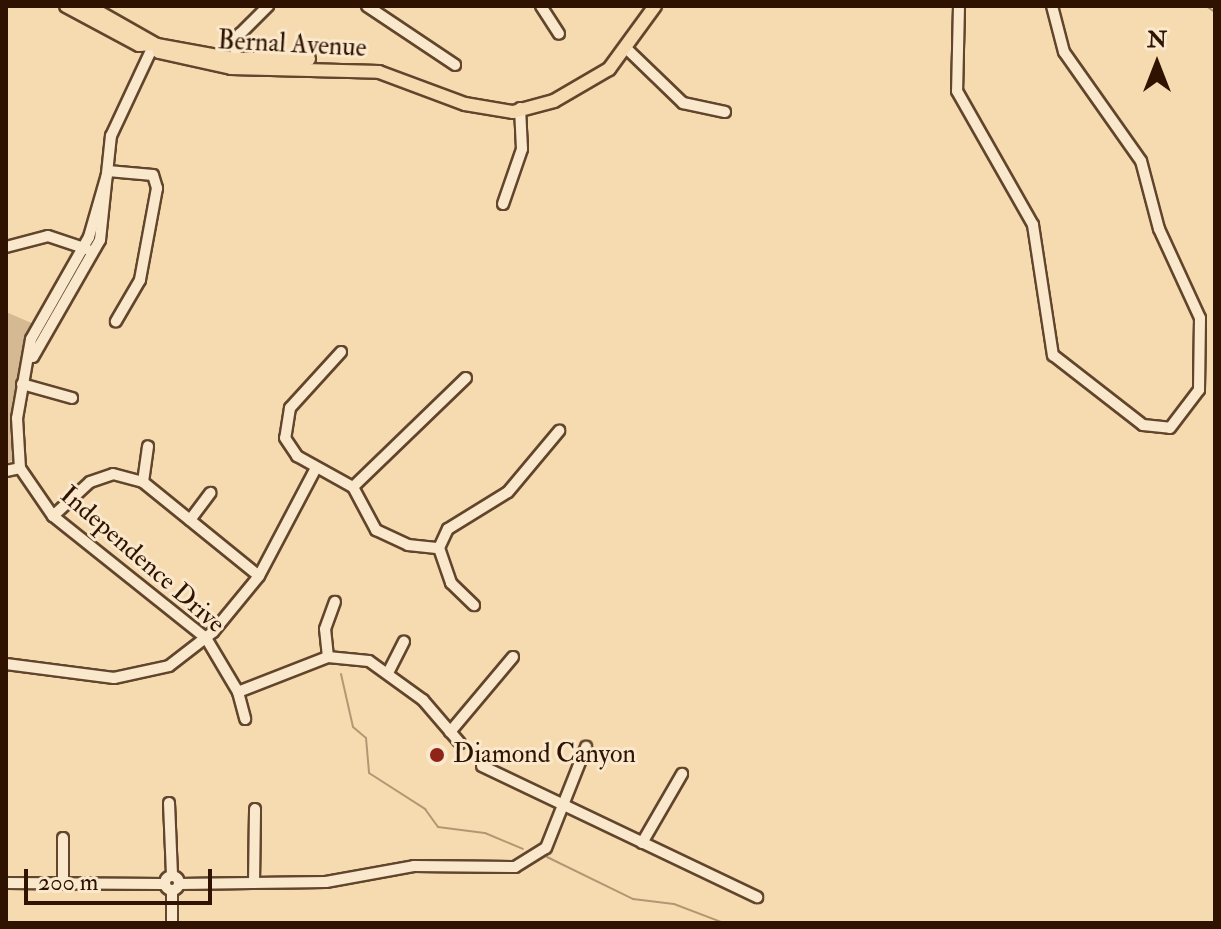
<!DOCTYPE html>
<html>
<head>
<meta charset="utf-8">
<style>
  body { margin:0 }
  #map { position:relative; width:1221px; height:929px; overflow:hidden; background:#f7dbb0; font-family:"IM FELL Double Pica",serif }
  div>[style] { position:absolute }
  .green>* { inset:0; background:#d5b992 }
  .stream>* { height:2px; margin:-1px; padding:0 1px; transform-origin:1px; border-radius:1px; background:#b39774 }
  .roads { filter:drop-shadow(2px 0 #61452c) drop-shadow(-2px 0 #61452c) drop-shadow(0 2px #61452c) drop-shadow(0 -2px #61452c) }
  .minor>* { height:10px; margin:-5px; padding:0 5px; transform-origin:5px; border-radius:5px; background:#fae8cc }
  .minor>.ring { margin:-5px; padding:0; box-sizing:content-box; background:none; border:10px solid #fae8cc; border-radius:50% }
  .major>* { height:12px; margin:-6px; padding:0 6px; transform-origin:6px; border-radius:6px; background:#f7dbb0 }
  .dots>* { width:22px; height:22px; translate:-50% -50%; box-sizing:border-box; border:4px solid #fae8cc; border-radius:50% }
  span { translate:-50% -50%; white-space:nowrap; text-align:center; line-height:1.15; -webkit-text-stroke:6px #fae8cc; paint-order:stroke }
  .street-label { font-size:26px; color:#2f1300 }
  .poi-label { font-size:26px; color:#2f1300 }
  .left { translate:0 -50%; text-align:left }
  .frame { position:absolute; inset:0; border:8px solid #2f1300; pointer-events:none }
  .north { position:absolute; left:1117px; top:24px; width:80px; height:80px; -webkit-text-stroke:6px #fae8cc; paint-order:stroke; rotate:0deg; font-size:22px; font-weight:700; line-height:32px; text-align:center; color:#2f1300 }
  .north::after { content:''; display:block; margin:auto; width:28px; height:36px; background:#2f1300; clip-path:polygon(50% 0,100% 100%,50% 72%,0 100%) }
  .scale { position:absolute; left:24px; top:869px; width:188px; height:36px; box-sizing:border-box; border:4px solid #2f1300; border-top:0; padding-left:10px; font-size:24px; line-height:28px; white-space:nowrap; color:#2f1300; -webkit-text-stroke:6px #fae8cc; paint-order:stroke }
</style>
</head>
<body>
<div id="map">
  <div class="green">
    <div style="clip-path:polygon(6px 312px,34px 324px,12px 402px,12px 460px,6px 465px)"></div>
  </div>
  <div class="stream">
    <div style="left:1206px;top:6px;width:11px;rotate:34deg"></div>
    <div style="left:341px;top:674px;width:54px;rotate:77.2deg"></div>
    <div style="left:353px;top:727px;width:17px;rotate:40deg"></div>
    <div style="left:366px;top:738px;width:35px;rotate:85deg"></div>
    <div style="left:369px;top:773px;width:67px;rotate:32.7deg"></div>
    <div style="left:425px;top:809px;width:22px;rotate:54deg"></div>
    <div style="left:438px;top:827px;width:47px;rotate:7.3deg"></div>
    <div style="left:485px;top:833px;width:41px;rotate:22.8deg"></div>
    <div style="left:547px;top:857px;width:96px;rotate:26deg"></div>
    <div style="left:633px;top:899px;width:41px;rotate:7deg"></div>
    <div style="left:674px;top:904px;width:53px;rotate:20.8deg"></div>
  </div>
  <div class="roads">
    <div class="minor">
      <div style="left:367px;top:6px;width:106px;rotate:33.8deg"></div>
      <div style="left:541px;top:6px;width:33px;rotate:57deg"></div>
      <div style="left:959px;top:6px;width:85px;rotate:91.3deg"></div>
      <div style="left:957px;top:91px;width:154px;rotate:60.4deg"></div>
      <div style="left:1033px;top:225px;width:132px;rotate:81.3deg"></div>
      <div style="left:1053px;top:355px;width:114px;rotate:37.9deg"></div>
      <div style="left:1143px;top:425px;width:27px;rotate:6deg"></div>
      <div style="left:1170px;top:428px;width:48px;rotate:-52.7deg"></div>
      <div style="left:1199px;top:390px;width:72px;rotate:-89.2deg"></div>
      <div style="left:1200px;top:318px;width:98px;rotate:-114.7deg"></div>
      <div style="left:1159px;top:229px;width:70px;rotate:-104.8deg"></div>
      <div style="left:1141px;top:161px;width:133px;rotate:-125.2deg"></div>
      <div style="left:1064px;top:52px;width:48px;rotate:-104.6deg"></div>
      <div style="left:627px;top:49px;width:78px;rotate:44deg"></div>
      <div style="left:683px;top:103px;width:43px;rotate:12.1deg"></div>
      <div style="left:234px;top:59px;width:26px;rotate:-77deg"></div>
      <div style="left:240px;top:34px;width:40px;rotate:-45deg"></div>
      <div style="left:108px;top:171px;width:69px;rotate:106.1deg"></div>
      <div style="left:89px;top:237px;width:117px;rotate:119.6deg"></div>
      <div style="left:31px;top:339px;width:80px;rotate:100deg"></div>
      <div style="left:17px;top:418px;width:50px;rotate:86.6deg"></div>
      <div style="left:20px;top:468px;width:58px;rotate:55.5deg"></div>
      <div style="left:53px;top:516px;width:196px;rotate:38.6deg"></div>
      <div style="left:206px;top:638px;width:63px;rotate:59.3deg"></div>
      <div style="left:238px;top:692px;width:28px;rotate:75deg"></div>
      <div style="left:108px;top:171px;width:45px;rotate:5.1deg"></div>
      <div style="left:153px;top:175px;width:14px;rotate:73deg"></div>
      <div style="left:157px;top:188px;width:94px;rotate:100.5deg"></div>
      <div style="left:140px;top:280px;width:48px;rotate:120.3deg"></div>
      <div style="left:503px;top:204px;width:58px;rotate:-70.9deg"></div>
      <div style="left:522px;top:149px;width:41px;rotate:-92.8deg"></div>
      <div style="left:6px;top:247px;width:43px;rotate:-14.7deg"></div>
      <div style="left:48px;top:236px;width:41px;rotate:18.4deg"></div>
      <div style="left:341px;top:352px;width:76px;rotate:132.3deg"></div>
      <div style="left:290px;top:408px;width:30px;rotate:99deg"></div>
      <div style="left:285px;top:438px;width:22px;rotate:56deg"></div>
      <div style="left:297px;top:456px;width:64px;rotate:29deg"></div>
      <div style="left:353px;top:487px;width:49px;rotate:61.9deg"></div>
      <div style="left:376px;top:530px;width:35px;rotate:25deg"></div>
      <div style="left:408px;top:545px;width:31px;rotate:6deg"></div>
      <div style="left:439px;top:548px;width:37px;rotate:71deg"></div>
      <div style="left:451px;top:583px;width:32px;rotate:44deg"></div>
      <div style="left:33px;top:357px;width:135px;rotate:-60.2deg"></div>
      <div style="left:100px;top:240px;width:105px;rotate:-84deg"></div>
      <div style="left:111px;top:136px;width:102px;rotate:-64.9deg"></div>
      <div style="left:22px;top:384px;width:52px;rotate:15.6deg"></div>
      <div style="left:6px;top:471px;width:14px;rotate:-12deg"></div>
      <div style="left:143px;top:482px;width:36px;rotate:-82deg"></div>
      <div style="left:353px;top:487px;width:157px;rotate:-44deg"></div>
      <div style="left:53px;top:516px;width:50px;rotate:-42.6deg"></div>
      <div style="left:90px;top:482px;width:24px;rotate:-19deg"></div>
      <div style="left:113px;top:474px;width:31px;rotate:15deg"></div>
      <div style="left:143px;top:482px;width:149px;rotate:39deg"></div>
      <div style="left:190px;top:520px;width:34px;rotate:-53deg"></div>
      <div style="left:439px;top:548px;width:21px;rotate:-65deg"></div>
      <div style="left:448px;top:529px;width:70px;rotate:-31.7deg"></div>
      <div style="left:508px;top:492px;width:80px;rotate:-50.1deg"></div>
      <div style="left:328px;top:657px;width:28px;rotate:-96deg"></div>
      <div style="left:325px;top:629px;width:29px;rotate:-70deg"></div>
      <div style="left:6px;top:664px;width:109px;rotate:7.4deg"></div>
      <div style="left:114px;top:678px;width:56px;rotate:-12.3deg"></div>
      <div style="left:169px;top:666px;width:56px;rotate:-37.7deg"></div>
      <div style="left:213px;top:632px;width:72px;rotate:-50.6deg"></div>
      <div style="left:259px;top:576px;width:122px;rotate:-62.2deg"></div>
      <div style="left:389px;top:671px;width:33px;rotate:-63deg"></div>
      <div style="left:238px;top:692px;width:97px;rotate:-21.3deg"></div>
      <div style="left:328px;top:657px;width:41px;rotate:5.6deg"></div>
      <div style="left:369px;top:661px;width:67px;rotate:35.8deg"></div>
      <div style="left:423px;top:700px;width:57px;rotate:49.3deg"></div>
      <div style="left:450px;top:732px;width:98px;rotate:-50deg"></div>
      <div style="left:482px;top:766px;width:305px;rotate:25.5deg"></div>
      <div style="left:169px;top:803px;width:73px;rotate:87.6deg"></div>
      <div style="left:63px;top:838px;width:46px;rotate:90deg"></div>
      <div style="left:642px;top:843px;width:80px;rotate:-59.9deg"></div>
      <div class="ring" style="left:165px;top:876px;width:4px;height:4px"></div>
      <div style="left:6px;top:883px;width:158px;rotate:0.4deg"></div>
      <div style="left:254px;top:883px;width:74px;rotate:-89.2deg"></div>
      <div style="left:179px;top:884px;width:147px;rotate:-0.8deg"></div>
      <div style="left:326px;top:882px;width:89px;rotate:-10.3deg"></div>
      <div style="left:414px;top:866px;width:101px;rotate:0.6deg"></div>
      <div style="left:515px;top:867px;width:36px;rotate:-32deg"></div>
      <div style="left:546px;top:848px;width:109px;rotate:-68.4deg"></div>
      <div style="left:172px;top:891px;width:32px;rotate:90deg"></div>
    </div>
    <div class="major">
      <div style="left:66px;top:6px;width:83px;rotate:28.1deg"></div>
      <div style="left:139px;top:45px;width:15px;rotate:-4deg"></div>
      <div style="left:88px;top:6px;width:79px;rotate:29.5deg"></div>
      <div style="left:157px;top:45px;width:78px;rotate:10.3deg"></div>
      <div style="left:234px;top:59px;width:75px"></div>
      <div style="left:157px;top:45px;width:7px;rotate:74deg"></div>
      <div style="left:159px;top:52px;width:74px;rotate:12.5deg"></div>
      <div style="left:231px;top:68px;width:148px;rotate:1.5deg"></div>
      <div style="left:379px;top:72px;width:92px;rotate:20.4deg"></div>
      <div style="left:465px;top:104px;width:49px;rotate:9.5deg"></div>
      <div style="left:513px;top:112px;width:42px;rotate:-15deg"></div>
      <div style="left:554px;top:101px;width:64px;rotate:-30.2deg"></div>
      <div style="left:609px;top:69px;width:78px;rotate:-53.9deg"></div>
    </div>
  </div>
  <div class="dots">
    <div style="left:437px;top:755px;background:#8f2418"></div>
  </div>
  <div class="street-label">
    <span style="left:292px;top:45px;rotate:3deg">Bernal Avenue</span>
    <span style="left:142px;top:560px;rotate:41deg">Independence Drive</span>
  </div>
  <div class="poi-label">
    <span class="left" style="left:453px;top:755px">Diamond Canyon</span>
  </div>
  <div class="frame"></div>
  <div class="north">N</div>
  <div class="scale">200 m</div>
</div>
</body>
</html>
